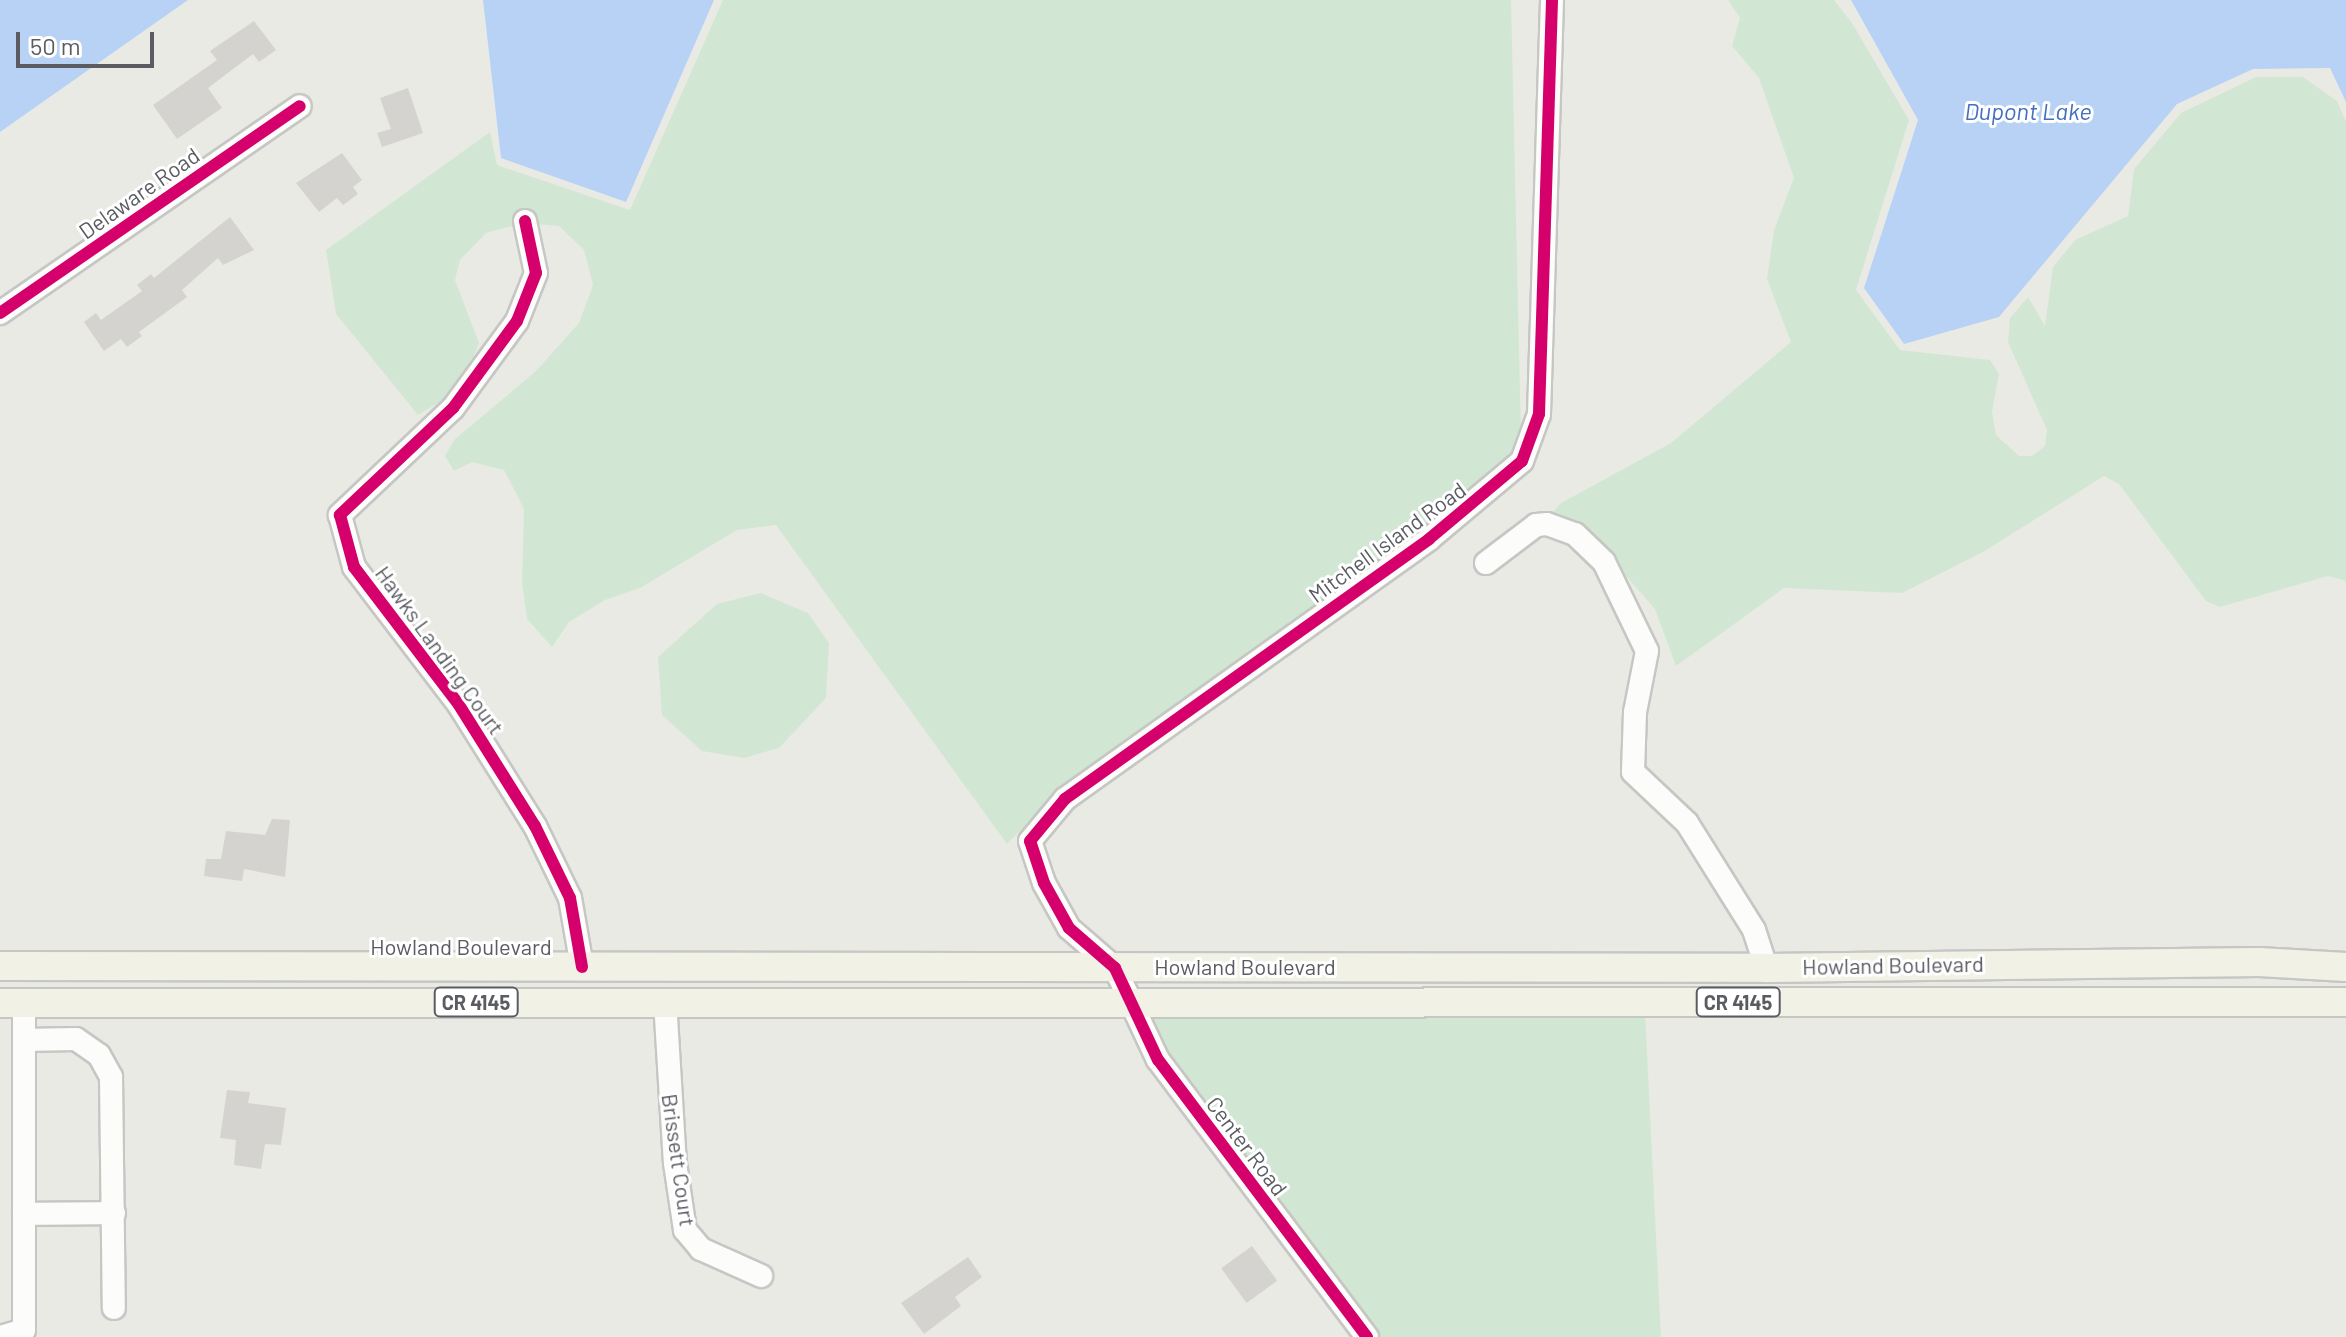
<!DOCTYPE html>
<html>
<head>
<meta charset="utf-8">
<style>
  body { margin:0 }
  #map { position:relative; width:2346px; height:1337px; overflow:hidden; background:#eaeae5; font-family:Barlow,sans-serif }
  div>[style] { position:absolute }
  .green>* { inset:0; background:#d2e7d3 }
  .water>* { inset:0; background:#b8d2f6 }
  .building>* { inset:0; background:#d4d3d0; transform-origin:0 0 }
  .roads { filter:drop-shadow(2px 0 #c6c7c5) drop-shadow(-2px 0 #c6c7c5) drop-shadow(0 2px #c6c7c5) drop-shadow(0 -2px #c6c7c5) }
  .minor>* { height:22px; margin:-11px; padding:0 11px; transform-origin:11px; border-radius:11px; background:#fcfcfb }
  .major>* { height:28px; margin:-14px; padding:0 14px; transform-origin:14px; border-radius:14px; background:#f2f1e6 }
  .cycleway>* { height:12px; margin:-6px; padding:0 6px; transform-origin:6px; border-radius:6px; background:#d6006c }
  span { translate:-50% -50%; white-space:nowrap; text-align:center; line-height:1.15; -webkit-text-stroke:6px #fff; paint-order:stroke }
  .shield-label span { padding:2px 6px; background:#fff; border:2px solid; border-radius:6px; -webkit-text-stroke-width:0 }
  .shield-label { font-size:20px; color:#5a5c62; font-weight:700 }
  .street-label { font-size:22px; color:#5a5c62 }
  .water-label { font-size:24px; color:#456fbf; font-style:italic }
  .scale { position:absolute; left:16px; top:32px; width:138px; height:36px; box-sizing:border-box; border:4px solid #5a5c62; border-top:0; padding-left:10px; font-size:24px; line-height:28px; white-space:nowrap; color:#5a5c62; -webkit-text-stroke:6px #fff; paint-order:stroke }
</style>
</head>
<body>
<div id="map">
  <div class="green">
    <div style="clip-path:polygon(723px 0,1511px 0,1521px 434px,1513px 454px,1423px 531px,1059px 790px,1007px 844px,776px 525px,737px 530px,640px 588px,605px 600px,569px 622px,552px 647px,527px 619px,522px 582px,524px 509px,504px 470px,472px 462px,454px 471px,445px 456px,454px 440px,536px 371px,579px 323px,593px 285px,584px 250px,559px 226px,536px 224px,532px 210px,514px 212px,516px 225px,486px 233px,460px 260px,455px 280px,479px 343px,470px 366px,441px 401px,418px 415px,336px 314px,326px 250px,490px 132px,497px 165px,630px 210px)"></div>
    <div style="clip-path:polygon(1728px 0,1834px 0,1852px 23px,1909px 120px,1856px 290px,1900px 350px,1990px 360px,1999px 374px,1992px 412px,1996px 435px,2019px 456px,2032px 456px,2045px 446px,2047px 430px,2008px 342px,2010px 318px,2028px 297px,2045px 326px,2053px 267px,2075px 240px,2128px 216px,2134px 169px,2181px 113px,2256px 77px,2303px 77px,2337px 101px,2346px 122px,2346px 581px,2328px 576px,2220px 607px,2206px 601px,2119px 484px,2104px 476px,1983px 552px,1902px 593px,1784px 588px,1676px 666px,1655px 609px,1584px 528px,1553px 512px,1561px 503px,1671px 443px,1791px 342px,1767px 279px,1774px 230px,1794px 178px,1759px 78px,1732px 46px,1740px 18px)"></div>
    <div style="clip-path:polygon(761px 593px,808px 613px,829px 643px,826px 698px,779px 748px,744px 758px,702px 751px,662px 715px,658px 657px,717px 604px)"></div>
    <div style="clip-path:polygon(1645px 1012px,1661px 1337px,1379px 1337px,1166px 1056px,1146px 1013px)"></div>
  </div>
  <div class="water">
    <div style="clip-path:polygon(0 0,188px 0,0 132px)"></div>
    <div style="clip-path:polygon(483px 0,714px 0,626px 202px,501px 158px)"></div>
    <div style="clip-path:polygon(1851px 0,2346px 0,2346px 102px,2330px 68px,2253px 69px,2177px 104px,1999px 317px,1904px 344px,1864px 288px,1918px 120px)"></div>
  </div>
  <div class="building">
    <div style="clip-path:polygon(254px 21px,276px 50px,259px 62px,253px 54px,208px 88px,222px 108px,177px 139px,153px 105px,217px 60px,210px 51px)"></div>
    <div style="clip-path:polygon(408px 88px,423px 133px,382px 147px,377px 133px,391px 129px,380px 98px)"></div>
    <div style="clip-path:polygon(342px 153px,362px 180px,353px 187px,358px 194px,343px 205px,337px 198px,319px 212px,296px 183px)"></div>
    <div style="clip-path:polygon(230px 217px,254px 250px,223px 265px,218px 258px,182px 290px,187px 297px,139px 332px,142px 336px,127px 347px,121px 339px,104px 351px,84px 322px,96px 313px,101px 320px,142px 291px,137px 285px,151px 274px,154px 278px)"></div>
    <div style="clip-path:polygon(272px 819px,290px 820px,285px 877px,244px 869px,242px 881px,204px 876px,206px 859px,221px 859px,226px 831px,265px 835px)"></div>
    <div style="clip-path:polygon(227px 1090px,250px 1092px,248px 1103px,286px 1108px,281px 1145px,265px 1144px,261px 1169px,234px 1165px,236px 1140px,220px 1138px)"></div>
    <div style="left:1252px;top:1246px;width:43px;height:38px;rotate:54deg"></div>
    <div style="clip-path:polygon(968px 1257px,982px 1277px,955px 1297px,961px 1306px,924px 1334px,901px 1303px)"></div>
  </div>
  <div class="roads">
    <div class="minor">
      <div style="left:525px;top:221px;width:53px;rotate:78.1deg"></div>
      <div style="left:536px;top:273px;width:52px;rotate:111.6deg"></div>
      <div style="left:517px;top:321px;width:108px;rotate:126.3deg"></div>
      <div style="left:453px;top:408px;width:156px;rotate:136.6deg"></div>
      <div style="left:340px;top:515px;width:54px;rotate:74.9deg"></div>
      <div style="left:354px;top:567px;width:173px;rotate:52.7deg"></div>
      <div style="left:459px;top:705px;width:143px;rotate:57.9deg"></div>
      <div style="left:535px;top:826px;width:80px;rotate:64.1deg"></div>
      <div style="left:570px;top:898px;width:70px;rotate:80.1deg"></div>
      <div style="left:0;top:313px;width:364px;rotate:-34.6deg"></div>
      <div style="left:1486px;top:563px;width:63px;rotate:-37.2deg"></div>
      <div style="left:1536px;top:525px;width:11px;rotate:-5deg"></div>
      <div style="left:1547px;top:524px;width:30px;rotate:20deg"></div>
      <div style="left:1575px;top:534px;width:40px;rotate:44deg"></div>
      <div style="left:1604px;top:562px;width:99px;rotate:64.2deg"></div>
      <div style="left:1647px;top:651px;width:62px;rotate:101.1deg"></div>
      <div style="left:1635px;top:712px;width:60px;rotate:91.9deg"></div>
      <div style="left:1633px;top:772px;width:74px;rotate:43.4deg"></div>
      <div style="left:1687px;top:823px;width:126px;rotate:57.9deg"></div>
      <div style="left:1754px;top:930px;width:40px;rotate:72deg"></div>
      <div style="left:665px;top:1001px;width:162px;rotate:86.5deg"></div>
      <div style="left:675px;top:1163px;width:68px;rotate:81.5deg"></div>
      <div style="left:685px;top:1230px;width:25px;rotate:50deg"></div>
      <div style="left:701px;top:1249px;width:66px;rotate:24.2deg"></div>
      <div style="left:24px;top:1040px;width:52px;rotate:-1.1deg"></div>
      <div style="left:76px;top:1039px;width:28px;rotate:35deg"></div>
      <div style="left:99px;top:1055px;width:25px;rotate:61deg"></div>
      <div style="left:111px;top:1077px;width:231px;rotate:89.3deg"></div>
      <div style="left:24px;top:1214px;width:90px;rotate:-0.6deg"></div>
      <div style="left:0;top:1337px;width:25px;rotate:-16deg"></div>
      <div style="left:24px;top:1330px;width:327px;rotate:-90deg"></div>
      <div style="left:1367px;top:1337px;width:347px;rotate:-127deg"></div>
      <div style="left:1158px;top:1060px;width:102px;rotate:-115.1deg"></div>
      <div style="left:1115px;top:968px;width:61px;rotate:-139deg"></div>
      <div style="left:1069px;top:928px;width:51px;rotate:-119.1deg"></div>
      <div style="left:1044px;top:883px;width:44px;rotate:-108.4deg"></div>
      <div style="left:1030px;top:841px;width:55px;rotate:-50.2deg"></div>
      <div style="left:1065px;top:799px;width:447px;rotate:-35.5deg"></div>
      <div style="left:1429px;top:539px;width:121px;rotate:-40deg"></div>
      <div style="left:1522px;top:461px;width:50px;rotate:-70.1deg"></div>
      <div style="left:1539px;top:414px;width:414px;rotate:-88.2deg"></div>
    </div>
    <div class="major">
      <div style="left:0;top:966px;width:1766px;rotate:0.06deg"></div>
      <div style="left:1766px;top:968px;width:493px;rotate:-0.7deg"></div>
      <div style="left:2259px;top:962px;width:87px;rotate:3.3deg"></div>
      <div style="left:0;top:1003px;width:2346px;rotate:-0.02deg"></div>
    </div>
  </div>
  <div class="cycleway">
    <div style="left:525px;top:221px;width:53px;rotate:78.1deg"></div>
    <div style="left:536px;top:273px;width:52px;rotate:111.6deg"></div>
    <div style="left:517px;top:321px;width:108px;rotate:126.3deg"></div>
    <div style="left:453px;top:408px;width:156px;rotate:136.6deg"></div>
    <div style="left:340px;top:515px;width:54px;rotate:74.9deg"></div>
    <div style="left:354px;top:567px;width:173px;rotate:52.7deg"></div>
    <div style="left:459px;top:705px;width:143px;rotate:57.9deg"></div>
    <div style="left:535px;top:826px;width:80px;rotate:64.1deg"></div>
    <div style="left:570px;top:898px;width:70px;rotate:80.1deg"></div>
    <div style="left:0;top:313px;width:364px;rotate:-34.6deg"></div>
    <div style="left:1367px;top:1337px;width:347px;rotate:-127deg"></div>
    <div style="left:1158px;top:1060px;width:102px;rotate:-115.1deg"></div>
    <div style="left:1115px;top:968px;width:61px;rotate:-139deg"></div>
    <div style="left:1069px;top:928px;width:51px;rotate:-119.1deg"></div>
    <div style="left:1044px;top:883px;width:44px;rotate:-108.4deg"></div>
    <div style="left:1030px;top:841px;width:55px;rotate:-50.2deg"></div>
    <div style="left:1065px;top:799px;width:447px;rotate:-35.5deg"></div>
    <div style="left:1429px;top:539px;width:121px;rotate:-40deg"></div>
    <div style="left:1522px;top:461px;width:50px;rotate:-70.1deg"></div>
    <div style="left:1539px;top:414px;width:414px;rotate:-88.2deg"></div>
  </div>
  <div class="shield-label">
    <span style="left:476px;top:1002px">CR 4145</span>
    <span style="left:1738px;top:1002px">CR 4145</span>
  </div>
  <div class="street-label">
    <span style="left:139px;top:193px;rotate:-35deg">Delaware Road</span>
    <span style="left:1387px;top:542px;rotate:-36deg">Mitchell Island Road</span>
    <span style="left:440px;top:650px;rotate:54deg">Hawks Landing Court</span>
    <span style="left:461px;top:947px">Howland Boulevard</span>
    <span style="left:1893px;top:965px;rotate:-1deg">Howland Boulevard</span>
    <span style="left:1245px;top:967px">Howland Boulevard</span>
    <span style="left:1247px;top:1146px;rotate:53deg">Center Road</span>
    <span style="left:679px;top:1160px;rotate:82deg">Brissett Court</span>
  </div>
  <div class="water-label">
    <span style="left:2028px;top:111px">Dupont Lake</span>
  </div>
  <div class="scale">50 m</div>
</div>
</body>
</html>
